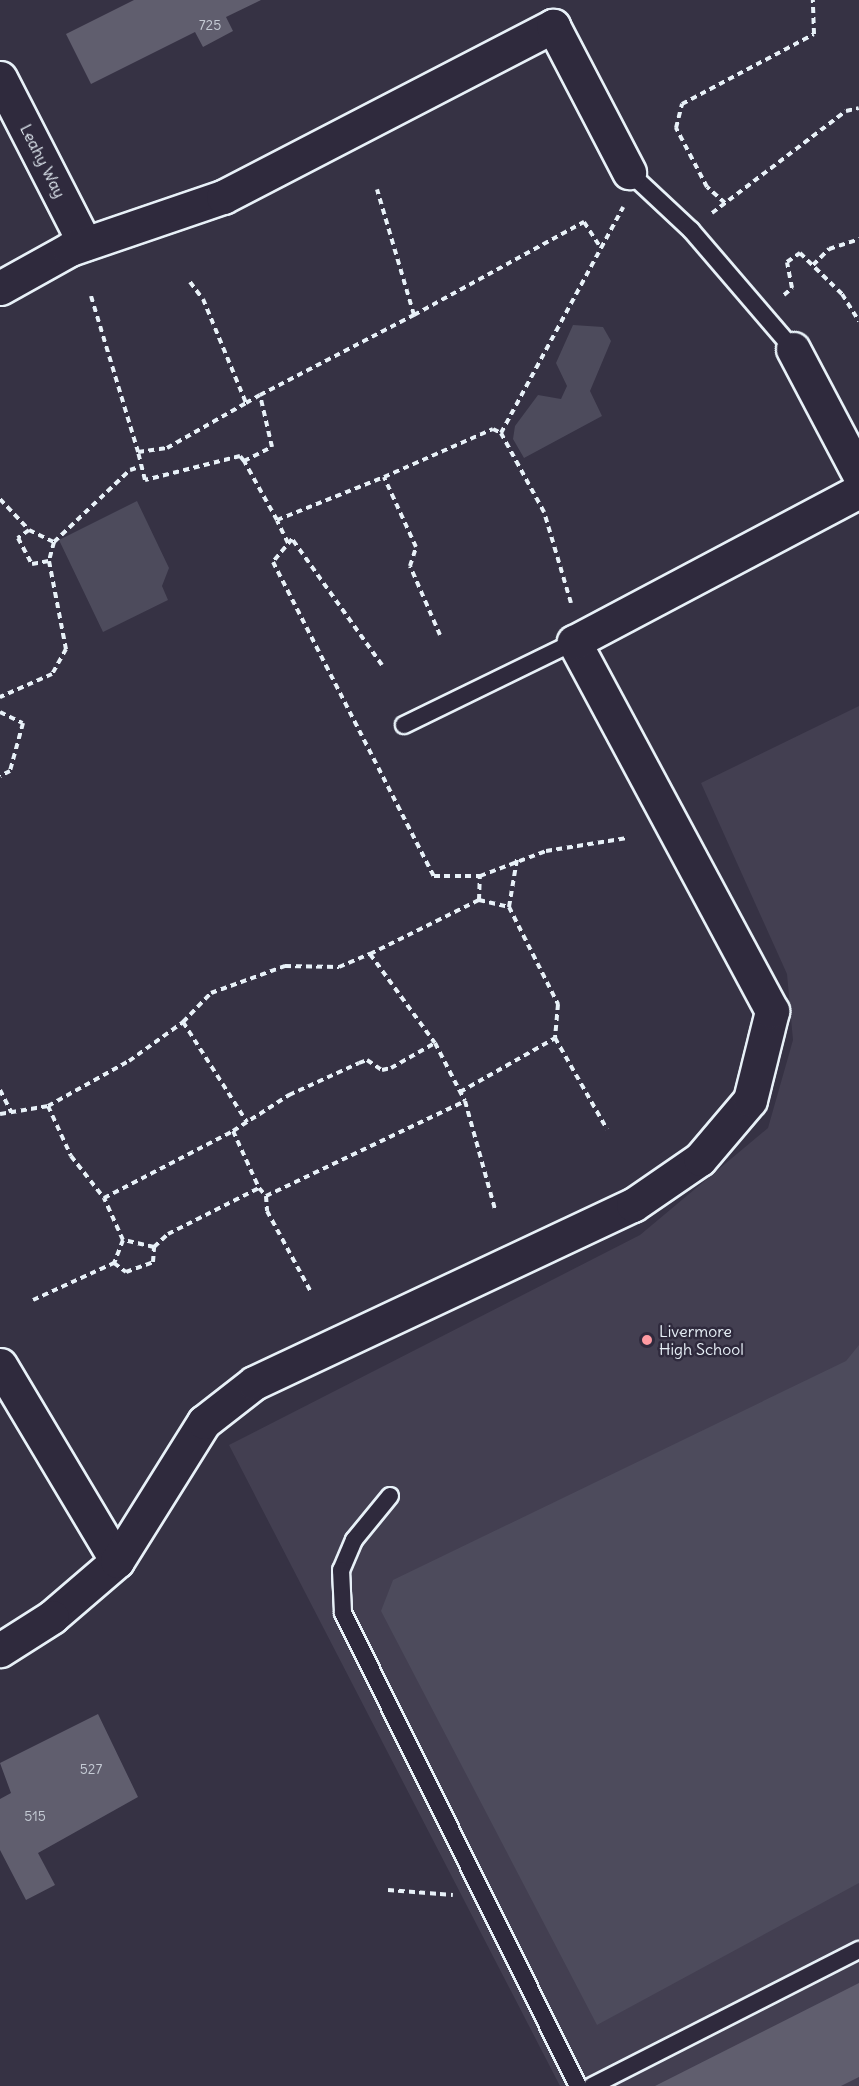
<!DOCTYPE html>
<html>
<head>
<meta charset="utf-8">
<style>
  body { margin:0 }
  #map { position:relative; width:859px; height:2086px; overflow:hidden; background:#363244; font-family:Delius,sans-serif }
  div>[style] { position:absolute }
  .built>* { inset:0; background:#433f51 }
  .green>* { inset:0; background:#4d4b5c }
  .building>* { inset:0; background:#605e6e }
  .path>* { height:4px; margin-top:-2px; transform-origin:0; background:repeating-linear-gradient(90deg,#e8f1f8 0 6px,transparent 0 10.5px) }
  .roads { filter:drop-shadow(2px 0 #e8f1f8) drop-shadow(-2px 0 #e8f1f8) drop-shadow(0 2px #e8f1f8) drop-shadow(0 -2px #e8f1f8) }
  .lane>* { height:16px; margin:-8px; padding:0 8px; transform-origin:8px; border-radius:8px; background:#2f2a3d }
  .street>* { height:33px; margin:-16.5px; padding:0 16.5px; transform-origin:16.5px; border-radius:16.5px; background:#2f2a3d }
  .dots>* { width:16px; height:16px; translate:-50% -50%; box-sizing:border-box; border:3px solid #2f2a3d; border-radius:50% }
  span { translate:-50% -50%; white-space:nowrap; text-align:center; line-height:1.15; -webkit-text-stroke:5px #2f2a3d; paint-order:stroke }
  .number-label { font-size:14px; color:#c6ccd6 }
  .number-label span { -webkit-text-stroke-width:0 }
  .street-label { font-size:16px; color:#e8f1f8 }
  .poi-label { font-size:16px; color:#e8f1f8 }
  .left { translate:0 -50%; text-align:left }
</style>
</head>
<body>
<div id="map">
  <div class="built">
    <div style="clip-path:polygon(859px 706px,859px 2086px,560px 2086px,229px 1445px,640px 1235px,768px 1128px,793px 1040px,787px 974px,701px 783px)"></div>
  </div>
  <div class="green">
    <div style="clip-path:polygon(573px 325px,603px 327px,611px 341px,590px 391px,602px 416px,524px 458px,513px 439px,515px 426px,538px 395px,561px 399px,567px 386px,556px 363px)"></div>
    <div style="clip-path:polygon(137px 501px,169px 568px,162px 586px,168px 600px,103px 632px,59px 540px)"></div>
    <div style="clip-path:polygon(859px 1345px,859px 1883px,597px 2025px,381px 1611px,393px 1580px,846px 1361px)"></div>
  </div>
  <div class="building">
    <div style="clip-path:polygon(134px 0,261px 0,226px 17px,233px 31px,203px 47px,195px 32px,91px 84px,66px 34px)"></div>
    <div style="clip-path:polygon(98px 1714px,138px 1797px,38px 1853px,55px 1885px,26px 1900px,0 1850px,0 1799px,11px 1793px,0 1763px)"></div>
    <div style="clip-path:polygon(859px 1983px,859px 2077px,841px 2086px,655px 2086px)"></div>
  </div>
  <div class="path">
    <div style="left:725px;top:203px;width:24px;rotate:-138deg"></div>
    <div style="left:707px;top:187px;width:67px;rotate:-117.7deg"></div>
    <div style="left:676px;top:128px;width:25px;rotate:-76deg"></div>
    <div style="left:682px;top:104px;width:149px;rotate:-27.9deg"></div>
    <div style="left:814px;top:34px;width:34px;rotate:-92deg"></div>
    <div style="left:712px;top:213px;width:168px;rotate:-37.3deg"></div>
    <div style="left:846px;top:111px;width:13px;rotate:-13deg"></div>
    <div style="left:813px;top:265px;width:23px;rotate:-45deg"></div>
    <div style="left:829px;top:249px;width:32px;rotate:-18deg"></div>
    <div style="left:190px;top:282px;width:21px;rotate:53deg"></div>
    <div style="left:203px;top:299px;width:113px;rotate:67.5deg"></div>
    <div style="left:246px;top:403px;width:16px;rotate:-30deg"></div>
    <div style="left:784px;top:295px;width:11px;rotate:-41deg"></div>
    <div style="left:792px;top:288px;width:26px;rotate:-101deg"></div>
    <div style="left:787px;top:262px;width:16px;rotate:-35deg"></div>
    <div style="left:800px;top:253px;width:59px;rotate:44.3deg"></div>
    <div style="left:842px;top:294px;width:32px;rotate:58deg"></div>
    <div style="left:91px;top:296px;width:163px;rotate:73.2deg"></div>
    <div style="left:414px;top:315px;width:194px;rotate:-28.7deg"></div>
    <div style="left:584px;top:222px;width:31px;rotate:57deg"></div>
    <div style="left:244px;top:461px;width:6px;rotate:-129deg"></div>
    <div style="left:240px;top:456px;width:98px;rotate:165.8deg"></div>
    <div style="left:145px;top:480px;width:29px;rotate:-104deg"></div>
    <div style="left:138px;top:452px;width:29px;rotate:-8deg"></div>
    <div style="left:167px;top:448px;width:91px;rotate:-29.7deg"></div>
    <div style="left:0;top:499px;width:42px;rotate:46.9deg"></div>
    <div style="left:29px;top:530px;width:14px;rotate:144deg"></div>
    <div style="left:18px;top:538px;width:30px;rotate:62deg"></div>
    <div style="left:32px;top:564px;width:17px;rotate:-10deg"></div>
    <div style="left:49px;top:561px;width:90px;rotate:79.1deg"></div>
    <div style="left:66px;top:649px;width:29px;rotate:119deg"></div>
    <div style="left:52px;top:674px;width:57px;rotate:156.1deg"></div>
    <div style="left:277px;top:520px;width:68px;rotate:-119.2deg"></div>
    <div style="left:244px;top:461px;width:31px;rotate:-27deg"></div>
    <div style="left:272px;top:447px;width:53px;rotate:-103deg"></div>
    <div style="left:260px;top:395px;width:174px;rotate:-27.5deg"></div>
    <div style="left:414px;top:315px;width:131px;rotate:-106.4deg"></div>
    <div style="left:29px;top:530px;width:28px;rotate:26deg"></div>
    <div style="left:54px;top:542px;width:20px;rotate:105deg"></div>
    <div style="left:54px;top:542px;width:105px;rotate:-43.5deg"></div>
    <div style="left:130px;top:470px;width:13px;rotate:-18deg"></div>
    <div style="left:288px;top:543px;width:25px;rotate:-116deg"></div>
    <div style="left:277px;top:520px;width:115px;rotate:-21.9deg"></div>
    <div style="left:571px;top:603px;width:95px;rotate:-106.5deg"></div>
    <div style="left:544px;top:512px;width:90px;rotate:-118.6deg"></div>
    <div style="left:501px;top:433px;width:257px;rotate:-61.6deg"></div>
    <div style="left:440px;top:635px;width:75px;rotate:-113.5deg"></div>
    <div style="left:410px;top:566px;width:20px;rotate:-72deg"></div>
    <div style="left:416px;top:547px;width:77px;rotate:-114.6deg"></div>
    <div style="left:384px;top:477px;width:119px;rotate:-23.8deg"></div>
    <div style="left:493px;top:429px;width:9px;rotate:27deg"></div>
    <div style="left:382px;top:665px;width:155px;rotate:-125.5deg"></div>
    <div style="left:292px;top:539px;width:30px;rotate:130deg"></div>
    <div style="left:273px;top:562px;width:353px;rotate:62.9deg"></div>
    <div style="left:434px;top:876px;width:46px"></div>
    <div style="left:480px;top:876px;width:71px;rotate:-20.7deg"></div>
    <div style="left:546px;top:851px;width:82px;rotate:-9.1deg"></div>
    <div style="left:0;top:712px;width:25px;rotate:26deg"></div>
    <div style="left:23px;top:723px;width:50px;rotate:105.2deg"></div>
    <div style="left:10px;top:771px;width:11px;rotate:153deg"></div>
    <div style="left:479px;top:900px;width:31px;rotate:13deg"></div>
    <div style="left:509px;top:907px;width:109px;rotate:63.2deg"></div>
    <div style="left:558px;top:1004px;width:34px;rotate:95deg"></div>
    <div style="left:509px;top:907px;width:49px;rotate:-80.5deg"></div>
    <div style="left:370px;top:954px;width:110px;rotate:53.9deg"></div>
    <div style="left:183px;top:1022px;width:40px;rotate:-46deg"></div>
    <div style="left:211px;top:993px;width:79px;rotate:-20deg"></div>
    <div style="left:285px;top:966px;width:54px;rotate:1.1deg"></div>
    <div style="left:339px;top:967px;width:34px;rotate:-23deg"></div>
    <div style="left:370px;top:954px;width:122px;rotate:-26.4deg"></div>
    <div style="left:479px;top:900px;width:24px;rotate:-88deg"></div>
    <div style="left:0;top:1090px;width:25px;rotate:63deg"></div>
    <div style="left:460px;top:1092px;width:109px;rotate:-29.6deg"></div>
    <div style="left:555px;top:1038px;width:105px;rotate:60.3deg"></div>
    <div style="left:48px;top:1106px;width:93px;rotate:-29.1deg"></div>
    <div style="left:129px;top:1061px;width:67px;rotate:-35.8deg"></div>
    <div style="left:183px;top:1022px;width:119px;rotate:57.4deg"></div>
    <div style="left:0;top:1114px;width:49px;rotate:-9.5deg"></div>
    <div style="left:48px;top:1106px;width:55px;rotate:65.3deg"></div>
    <div style="left:71px;top:1156px;width:53px;rotate:51.8deg"></div>
    <div style="left:233px;top:1131px;width:67px;rotate:-32.7deg"></div>
    <div style="left:289px;top:1095px;width:77px;rotate:-24.6deg"></div>
    <div style="left:359px;top:1063px;width:9px;rotate:-21deg"></div>
    <div style="left:367px;top:1060px;width:18px;rotate:34deg"></div>
    <div style="left:382px;top:1070px;width:9px;rotate:-13deg"></div>
    <div style="left:391px;top:1068px;width:51px;rotate:-29.6deg"></div>
    <div style="left:435px;top:1043px;width:65px;rotate:62.7deg"></div>
    <div style="left:266px;top:1196px;width:15px;rotate:86deg"></div>
    <div style="left:267px;top:1211px;width:92px;rotate:61.5deg"></div>
    <div style="left:123px;top:1240px;width:46px;rotate:-114.3deg"></div>
    <div style="left:104px;top:1198px;width:145px;rotate:-27.4deg"></div>
    <div style="left:233px;top:1131px;width:63px;rotate:65.5deg"></div>
    <div style="left:154px;top:1247px;width:19px;rotate:-43deg"></div>
    <div style="left:168px;top:1234px;width:102px;rotate:-26.8deg"></div>
    <div style="left:259px;top:1188px;width:11px;rotate:49deg"></div>
    <div style="left:266px;top:1196px;width:221px;rotate:-25.5deg"></div>
    <div style="left:465px;top:1101px;width:112px;rotate:74.5deg"></div>
    <div style="left:33px;top:1300px;width:89px;rotate:-24.6deg"></div>
    <div style="left:114px;top:1263px;width:15px;rotate:37deg"></div>
    <div style="left:126px;top:1272px;width:29px;rotate:-20deg"></div>
    <div style="left:153px;top:1262px;width:15px;rotate:-86deg"></div>
    <div style="left:154px;top:1247px;width:32px;rotate:-167deg"></div>
    <div style="left:123px;top:1240px;width:25px;rotate:111deg"></div>
    <div style="left:388px;top:1890px;width:65px;rotate:4.4deg"></div>
  </div>
  <div class="roads">
    <div class="lane">
      <div style="left:629px;top:172px;width:85px;rotate:43.1deg"></div>
      <div style="left:691px;top:230px;width:157px;rotate:49.4deg"></div>
      <div style="left:404px;top:725px;width:189px;rotate:-26deg"></div>
      <div style="left:390px;top:1496px;width:57px;rotate:129.3deg"></div>
      <div style="left:354px;top:1540px;width:33px;rotate:113deg"></div>
      <div style="left:341px;top:1570px;width:43px;rotate:87.3deg"></div>
      <div style="left:343px;top:1613px;width:528px;rotate:63.58deg"></div>
      <div style="left:592px;top:2086px;width:300px;rotate:-27deg"></div>
    </div>
    <div class="street">
      <div style="left:0;top:78px;width:186px;rotate:62.9deg"></div>
      <div style="left:0;top:288px;width:80px;rotate:-29.1deg"></div>
      <div style="left:70px;top:249px;width:162px;rotate:-18.8deg"></div>
      <div style="left:223px;top:197px;width:372px;rotate:-27.4deg"></div>
      <div style="left:553px;top:26px;width:165px;rotate:62.5deg"></div>
      <div style="left:793px;top:349px;width:141px;rotate:62.2deg"></div>
      <div style="left:0;top:1365px;width:228px;rotate:59.2deg"></div>
      <div style="left:117px;top:1561px;width:86px;rotate:139.3deg"></div>
      <div style="left:52px;top:1617px;width:62px;rotate:147.6deg"></div>
      <div style="left:117px;top:1561px;width:164px;rotate:-58deg"></div>
      <div style="left:204px;top:1422px;width:63px;rotate:-38deg"></div>
      <div style="left:254px;top:1383px;width:419px;rotate:-25.2deg"></div>
      <div style="left:633px;top:1205px;width:81px;rotate:-34.5deg"></div>
      <div style="left:700px;top:1159px;width:77px;rotate:-49.7deg"></div>
      <div style="left:750px;top:1100px;width:92px;rotate:-76.1deg"></div>
      <div style="left:772px;top:1011px;width:419px;rotate:-118.2deg"></div>
      <div style="left:574px;top:642px;width:323px;rotate:-27.9deg"></div>
    </div>
  </div>
  <div class="dots">
    <div style="left:647px;top:1340px;background:#ff9aa2"></div>
  </div>
  <div class="number-label">
    <span style="left:210px;top:25px">725</span>
    <span style="left:91px;top:1769px">527</span>
    <span style="left:35px;top:1816px">515</span>
  </div>
  <div class="street-label">
    <span style="left:43px;top:161px;rotate:63deg">Leahy Way</span>
  </div>
  <div class="poi-label">
    <span class="left" style="left:659px;top:1340px">Livermore<br>High School</span>
  </div>
</div>
</body>
</html>
